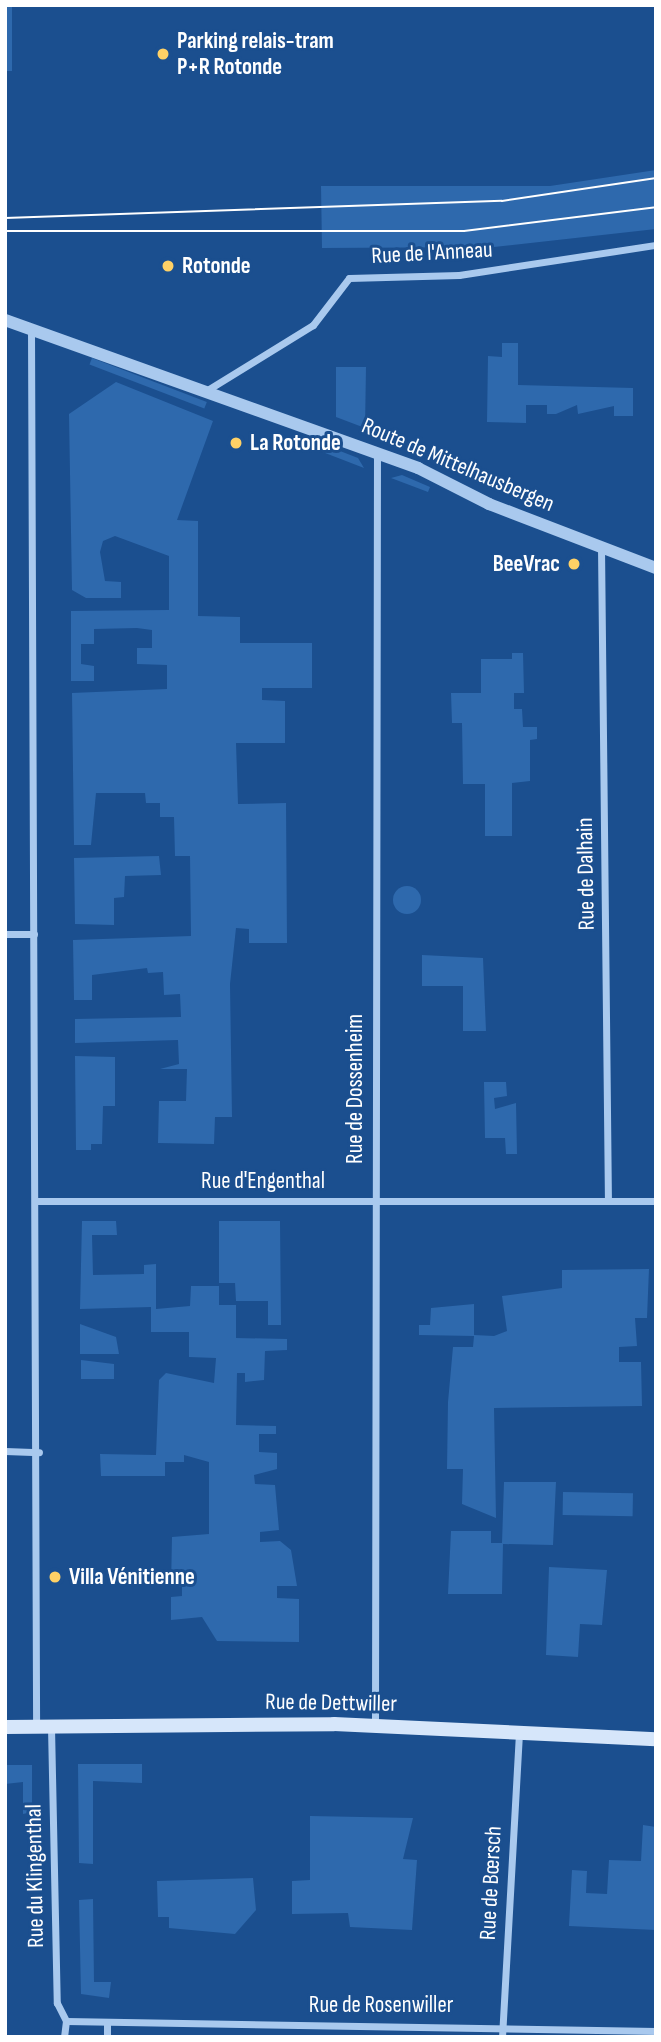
<!DOCTYPE html>
<html>
<head>
<meta charset="utf-8">
<style>
  body { margin:0 }
  #map { position:relative; width:661px; height:2042px; overflow:hidden; background:#1b4f8f; font-family:"Sofia Sans Condensed",sans-serif }
  div>[style] { position:absolute }
  .green>* { inset:0; background:#2e69ad; transform-origin:0 0 }
  .round { border-radius:50% }
  .minor>* { height:7px; margin:-3.5px; padding:0 3.5px; transform-origin:3.5px; border-radius:3.5px; background:#a9c9ee }
  .tertiary>* { height:12px; margin:-6px; padding:0 6px; transform-origin:6px; border-radius:6px; background:#a9c9ee }
  .secondary>* { height:14px; margin:-7px; padding:0 7px; transform-origin:7px; border-radius:7px; background:#d6e6fa }
  .tram>* { height:2px; margin:-1px; padding:0 1px; transform-origin:1px; border-radius:1px; background:#fff }
  .dots>* { width:19px; height:19px; translate:-50% -50%; box-sizing:border-box; border:4px solid #1b4f8f; border-radius:50% }
  span { translate:-50% -50%; white-space:nowrap; text-align:center; line-height:1.15; -webkit-text-stroke:6px #1b4f8f; paint-order:stroke }
  .poi-label { font-size:23px; color:#fff; font-weight:700 }
  .left { translate:0 -50%; text-align:left }
  .right { translate:-100% -50%; text-align:right }
  .street-label { font-size:23px; color:#fff }
  .frame { position:absolute; inset:0; border:7px solid #fff; pointer-events:none }
</style>
</head>
<body>
<div id="map">
  <div class="green">
    <div style="left:5px;top:5px;width:7px;height:66px"></div>
    <div style="clip-path:polygon(656px 170px,656px 229px,494px 247px,322px 248px,321px 186px,550px 186px)"></div>
    <div style="clip-path:polygon(502px 343px,518px 343px,518px 385px,633px 388px,633px 416px,614px 416px,614px 406px,578px 414px,577px 405px,556px 414px,547px 414px,547px 405px,526px 405px,526px 423px,487px 422px,488px 356px,502px 357px)"></div>
    <div style="left:92px;top:358px;width:123px;height:7px;rotate:21deg"></div>
    <div style="clip-path:polygon(336px 367px,366px 367px,365px 428px,336px 417px)"></div>
    <div style="clip-path:polygon(116px 382px,213px 421px,177px 520px,198px 521px,198px 616px,240px 617px,240px 643px,312px 643px,312px 688px,262px 688px,262px 700px,285px 701px,285px 743px,236px 743px,238px 804px,286px 803px,287px 943px,249px 943px,249px 929px,236px 928px,230px 984px,232px 1117px,215px 1117px,214px 1144px,158px 1143px,159px 1101px,186px 1101px,187px 1069px,160px 1069px,179px 1064px,178px 1040px,75px 1043px,75px 1019px,181px 1017px,180px 994px,164px 995px,163px 972px,148px 973px,147px 968px,92px 975px,92px 1000px,74px 1000px,73px 940px,191px 936px,190px 856px,175px 856px,174px 817px,160px 817px,160px 803px,146px 803px,145px 793px,96px 793px,91px 845px,74px 845px,72px 693px,167px 689px,167px 665px,137px 664px,137px 648px,152px 648px,152px 630px,137px 628px,94px 629px,94px 644px,81px 644px,81px 664px,94px 666px,94px 681px,71px 681px,71px 611px,169px 610px,169px 556px,115px 536px,103px 541px,100px 552px,105px 581px,121px 582px,121px 598px,86px 598px,72px 590px,69px 414px)"></div>
    <div style="clip-path:polygon(322px 444px,358px 458px,364px 468px,320px 451px)"></div>
    <div style="clip-path:polygon(402px 475px,430px 487px,428px 492px,391px 478px)"></div>
    <div style="clip-path:polygon(512px 653px,523px 653px,524px 693px,514px 693px,514px 709px,522px 709px,523px 727px,537px 727px,537px 739px,530px 740px,530px 781px,512px 783px,512px 836px,485px 836px,485px 784px,463px 784px,462px 723px,452px 723px,451px 693px,481px 693px,481px 659px,512px 659px)"></div>
    <div style="clip-path:polygon(159px 856px,161px 875px,125px 876px,124px 897px,114px 898px,114px 925px,75px 924px,74px 858px)"></div>
    <div class="round" style="left:393px;top:886px;width:28px;height:28px"></div>
    <div style="clip-path:polygon(422px 955px,483px 958px,486px 1031px,463px 1031px,463px 986px,422px 986px)"></div>
    <div style="clip-path:polygon(75px 1056px,115px 1057px,115px 1106px,103px 1106px,102px 1144px,91px 1144px,91px 1150px,76px 1150px)"></div>
    <div style="clip-path:polygon(484px 1082px,506px 1082px,507px 1096px,494px 1098px,495px 1109px,516px 1103px,517px 1154px,506px 1154px,505px 1138px,485px 1138px)"></div>
    <div style="clip-path:polygon(82px 1221px,116px 1221px,117px 1235px,92px 1235px,93px 1275px,144px 1274px,144px 1265px,156px 1264px,156px 1309px,190px 1306px,191px 1286px,219px 1286px,219px 1305px,236px 1305px,236px 1338px,287px 1339px,287px 1350px,265px 1351px,264px 1380px,245px 1382px,245px 1373px,237px 1373px,236px 1425px,276px 1426px,276px 1434px,259px 1434px,259px 1452px,277px 1453px,277px 1469px,254px 1475px,255px 1484px,275px 1485px,279px 1530px,260px 1532px,260px 1542px,280px 1541px,291px 1550px,297px 1586px,277px 1586px,277px 1598px,299px 1599px,299px 1642px,217px 1641px,202px 1617px,171px 1620px,171px 1597px,182px 1596px,182px 1587px,171px 1586px,172px 1537px,209px 1534px,209px 1462px,184px 1455px,184px 1462px,165px 1462px,165px 1476px,101px 1476px,100px 1454px,156px 1455px,159px 1380px,166px 1373px,214px 1383px,216px 1358px,189px 1357px,189px 1332px,151px 1332px,151px 1307px,80px 1309px)"></div>
    <div style="clip-path:polygon(219px 1221px,280px 1221px,281px 1325px,268px 1325px,268px 1301px,236px 1301px,235px 1283px,219px 1283px)"></div>
    <div style="clip-path:polygon(649px 1269px,647px 1318px,635px 1318px,637px 1346px,619px 1347px,619px 1362px,641px 1362px,642px 1406px,494px 1408px,496px 1518px,462px 1504px,463px 1469px,447px 1469px,448px 1402px,453px 1347px,473px 1347px,474px 1336px,419px 1335px,419px 1325px,430px 1325px,431px 1308px,474px 1304px,474px 1335px,494px 1336px,507px 1331px,502px 1296px,562px 1288px,562px 1270px)"></div>
    <div style="clip-path:polygon(80px 1324px,116px 1337px,119px 1354px,80px 1354px)"></div>
    <div style="clip-path:polygon(81px 1360px,114px 1364px,114px 1379px,81px 1379px)"></div>
    <div style="clip-path:polygon(504px 1482px,556px 1482px,553px 1545px,503px 1544px,502px 1594px,448px 1594px,451px 1531px,491px 1531px,491px 1543px,502px 1543px)"></div>
    <div style="left:563px;top:1492px;width:70px;height:23px;rotate:1deg"></div>
    <div style="clip-path:polygon(549px 1567px,607px 1570px,602px 1625px,580px 1624px,578px 1657px,546px 1655px)"></div>
    <div style="clip-path:polygon(78px 1764px,142px 1764px,142px 1783px,93px 1781px,93px 1864px,79px 1863px)"></div>
    <div style="clip-path:polygon(5px 1765px,32px 1765px,32px 1812px,23px 1814px,23px 1782px,5px 1784px)"></div>
    <div style="clip-path:polygon(310px 1816px,413px 1818px,403px 1859px,417px 1860px,412px 1930px,350px 1927px,348px 1913px,292px 1914px,292px 1881px,310px 1880px)"></div>
    <div style="clip-path:polygon(643px 1825px,656px 1827px,656px 1930px,569px 1926px,572px 1870px,587px 1871px,586px 1893px,607px 1894px,609px 1860px,641px 1861px)"></div>
    <div style="clip-path:polygon(253px 1878px,256px 1910px,235px 1934px,169px 1928px,169px 1917px,158px 1917px,157px 1881px)"></div>
    <div style="clip-path:polygon(93px 1899px,94px 1982px,111px 1982px,109px 1998px,81px 1994px,79px 1900px)"></div>
  </div>
  <div class="minor">
    <div style="left:31px;top:330px;width:1396px;rotate:89.79deg"></div>
    <div style="left:209px;top:389px;width:122px;rotate:-31.6deg"></div>
    <div style="left:313px;top:325px;width:59px;rotate:-52.5deg"></div>
    <div style="left:349px;top:278px;width:110px;rotate:-1.6deg"></div>
    <div style="left:459px;top:275px;width:199px;rotate:-8.7deg"></div>
    <div style="left:601px;top:547px;width:653px;rotate:89.39deg"></div>
    <div style="left:5px;top:934px;width:29px"></div>
    <div style="left:38px;top:1201px;width:618px"></div>
    <div style="left:5px;top:1451px;width:34px;rotate:2deg"></div>
    <div style="left:375px;top:1726px;width:1273px;rotate:-89.91deg"></div>
    <div style="left:51px;top:1727px;width:276px;rotate:88.8deg"></div>
    <div style="left:57px;top:2003px;width:20px;rotate:63deg"></div>
    <div style="left:66px;top:2021px;width:590px;rotate:0.97deg"></div>
    <div style="left:107px;top:2023px;width:14px;rotate:90deg"></div>
    <div style="left:64px;top:2037px;width:16px;rotate:-83deg"></div>
    <div style="left:502px;top:2037px;width:304px;rotate:-86.8deg"></div>
  </div>
  <div class="tertiary">
    <div style="left:5px;top:320px;width:439px;rotate:19.7deg"></div>
    <div style="left:418px;top:468px;width:80px;rotate:26.9deg"></div>
    <div style="left:489px;top:504px;width:179px;rotate:21deg"></div>
  </div>
  <div class="secondary">
    <div style="left:5px;top:1727px;width:329px;rotate:-0.5deg"></div>
    <div style="left:334px;top:1724px;width:322px;rotate:2.7deg"></div>
  </div>
  <div class="tram">
    <div style="left:5px;top:218px;width:497px;rotate:-2deg"></div>
    <div style="left:502px;top:201px;width:156px;rotate:-8.5deg"></div>
    <div style="left:5px;top:231px;width:459px"></div>
    <div style="left:464px;top:231px;width:193px;rotate:-7.1deg"></div>
  </div>
  <div class="dots">
    <div style="left:163px;top:54px;background:#ffd166"></div>
    <div style="left:168px;top:266px;background:#ffd166"></div>
    <div style="left:236px;top:443px;background:#ffd166"></div>
    <div style="left:574px;top:564px;background:#ffd166"></div>
    <div style="left:55px;top:1577px;background:#ffd166"></div>
  </div>
  <div class="poi-label">
    <span class="left" style="left:177px;top:54px">Parking relais-tram<br>P+R Rotonde</span>
    <span class="left" style="left:182px;top:266px">Rotonde</span>
    <span class="left" style="left:250px;top:443px">La Rotonde</span>
    <span class="right" style="left:560px;top:564px">BeeVrac</span>
    <span class="left" style="left:69px;top:1577px">Villa Vénitienne</span>
  </div>
  <div class="street-label">
    <span style="left:432px;top:253px;rotate:-3deg">Rue de l'Anneau</span>
    <span style="left:458px;top:465px;rotate:23deg">Route de Mittelhausbergen</span>
    <span style="left:586px;top:874px;rotate:-91deg">Rue de Dalhain</span>
    <span style="left:355px;top:1089px;rotate:-90deg">Rue de Dossenheim</span>
    <span style="left:263px;top:1181px">Rue d'Engenthal</span>
    <span style="left:331px;top:1703px;rotate:1deg">Rue de Dettwiller</span>
    <span style="left:35px;top:1876px;rotate:-91deg">Rue du Klingenthal</span>
    <span style="left:491px;top:1883px;rotate:-87deg">Rue de Bœrsch</span>
    <span style="left:381px;top:2005px">Rue de Rosenwiller</span>
  </div>
  <div class="frame"></div>
</div>
</body>
</html>
